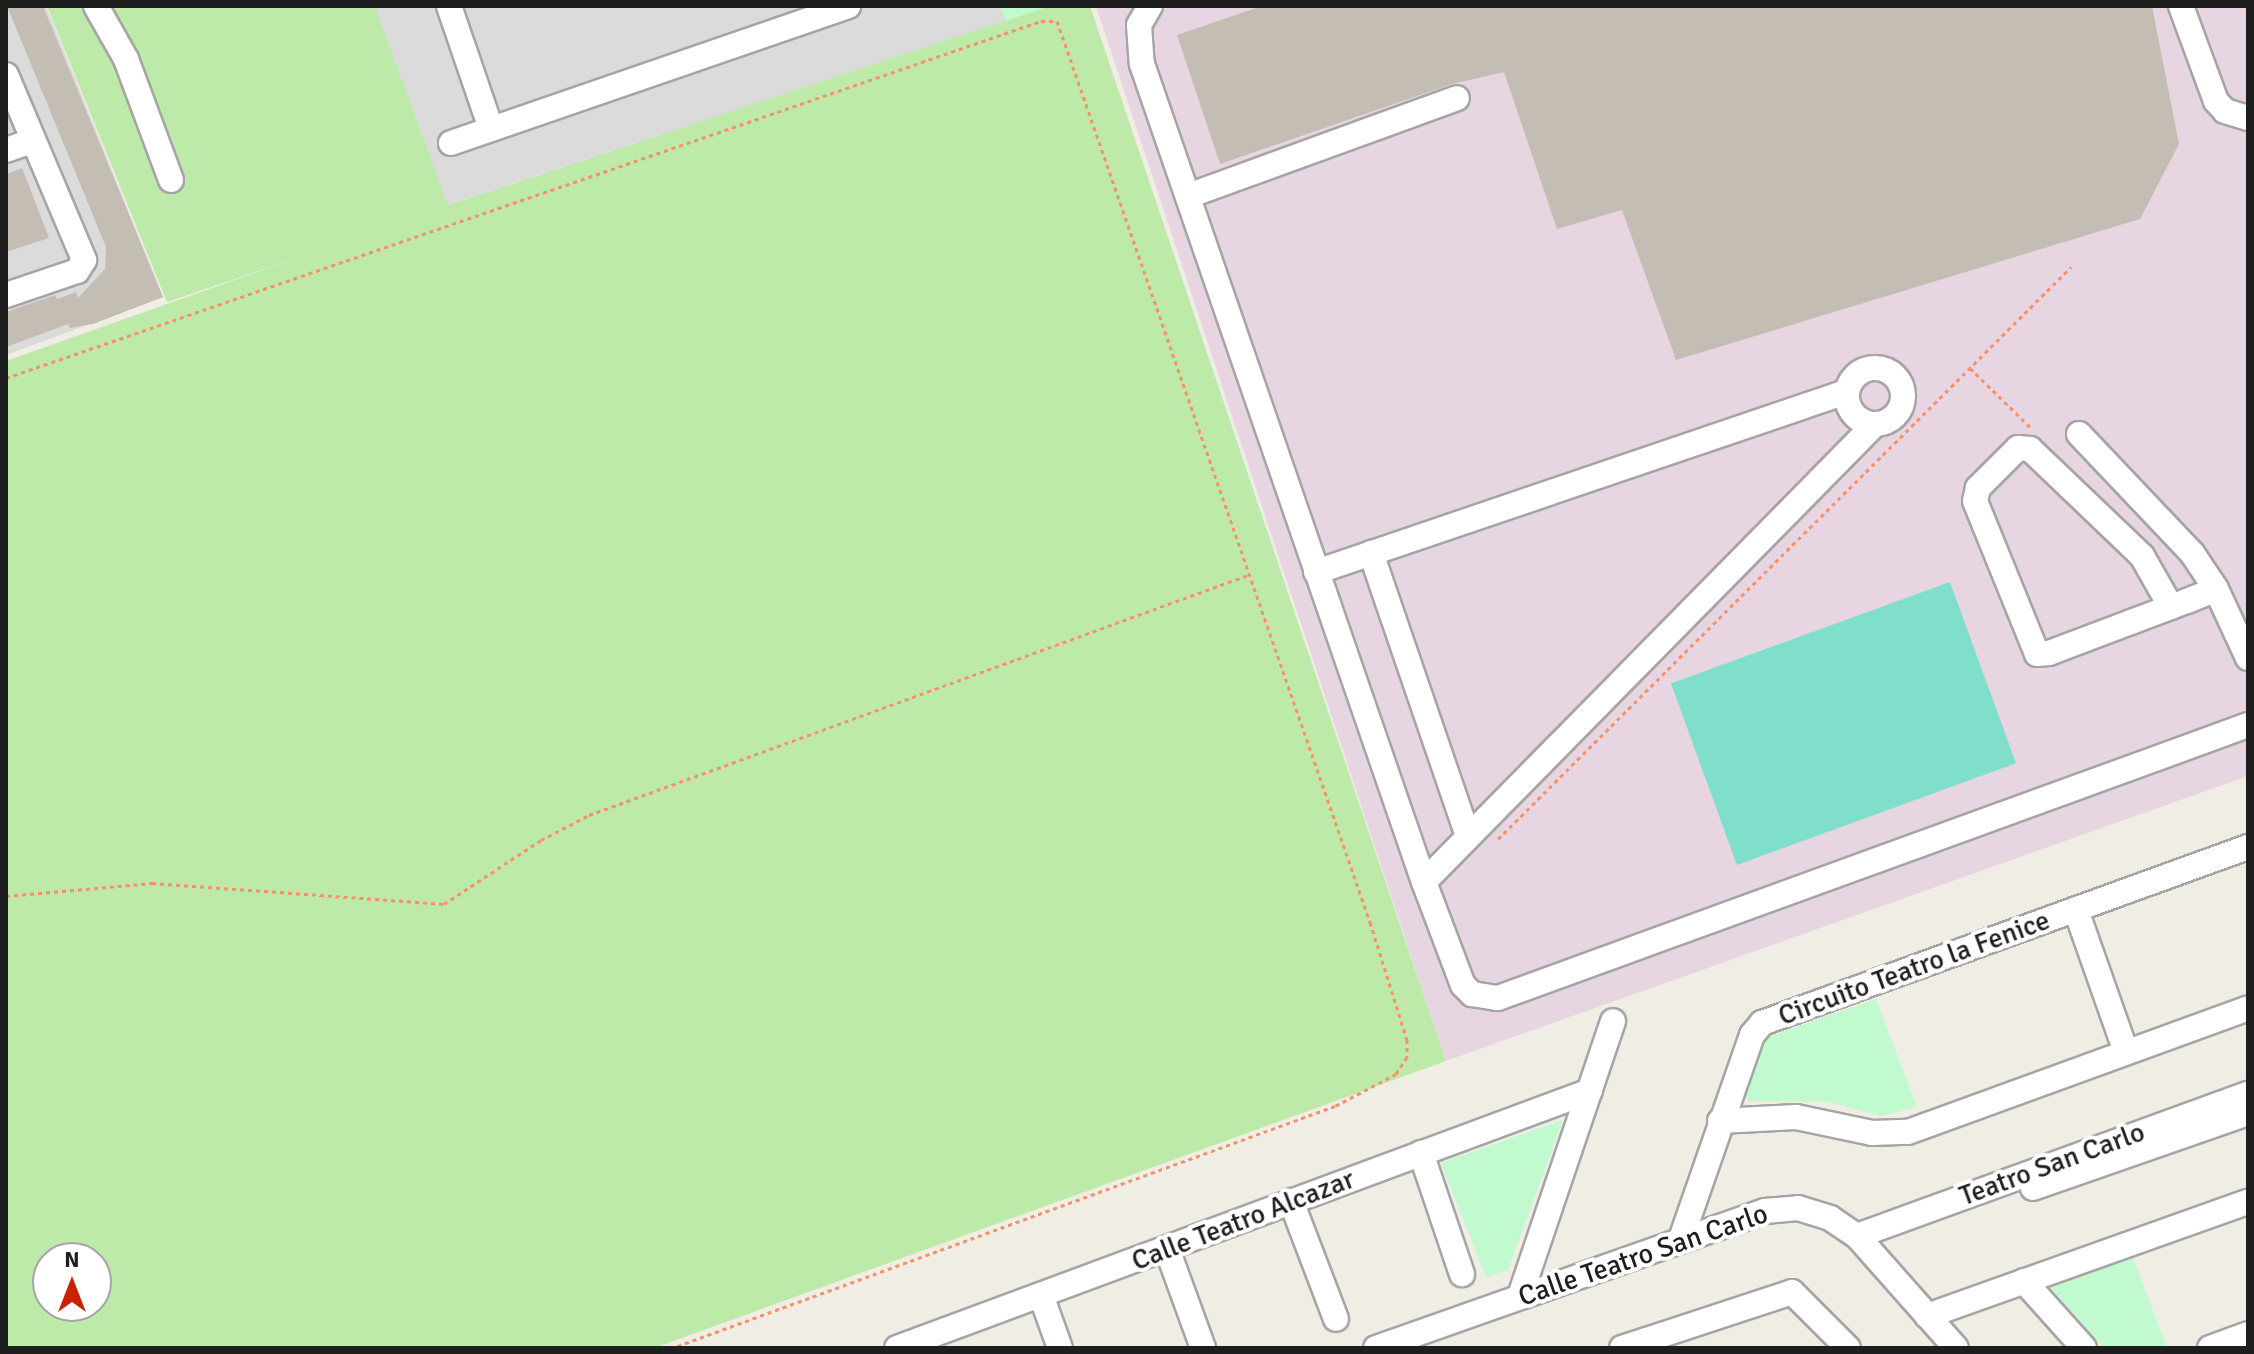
<!DOCTYPE html>
<html>
<head>
<meta charset="utf-8">
<style>
  body { margin:0 }
  #map { position:relative; width:2254px; height:1354px; overflow:hidden; background:#efede4; font-family:Signika,sans-serif }
  div>[style] { position:absolute }
  .residential>* { inset:0; background:#dcdbdb }
  .industrial>* { inset:0; background:#e8d5e2 }
  .grass>* { inset:0; background:#beeaa9 }
  .park>* { inset:0; background:#c0face }
  .pitch>* { inset:0; background:#80dfca; transform-origin:0 0 }
  .building>* { inset:0; background:#c4bdb3 }
  .path>* { height:3px; margin-top:-1.5px; transform-origin:0; background:repeating-linear-gradient(90deg,#fb8f69 0 4px,transparent 0 8px) }
  .roads { filter:drop-shadow(2px 0 #a5a5a5) drop-shadow(-2px 0 #a5a5a5) drop-shadow(0 2px #a5a5a5) drop-shadow(0 -2px #a5a5a5) }
  .minor>* { height:24px; margin:-12px; padding:0 12px; transform-origin:12px; border-radius:12px; background:#fff }
  .minor>.ring { margin:-12px; padding:0; box-sizing:content-box; background:none; border:24px solid #fff; border-radius:50% }
  span { translate:-50% -50%; white-space:nowrap; text-align:center; line-height:1.15; -webkit-text-stroke:8px #fff; paint-order:stroke }
  .street-label { font-size:28px; color:#1e1e1e }
  .frame { position:absolute; inset:0; border:8px solid #1e1e1e; pointer-events:none }
  .north { position:absolute; left:32px; top:1242px; width:80px; height:80px; box-sizing:border-box; background:#fff; border:2px solid #a5a5a5; border-radius:50%; rotate:0deg; font-size:22px; font-weight:700; line-height:32px; text-align:center; color:#1e1e1e }
  .north::after { content:''; display:block; margin:auto; width:28px; height:36px; background:#cc2100; clip-path:polygon(50% 0,100% 100%,50% 72%,0 100%) }
</style>
</head>
<body>
<div id="map">
  <div class="residential">
    <div style="clip-path:polygon(6px 6px,46px 6px,163px 297px,6px 355px)"></div>
    <div style="clip-path:polygon(375px 6px,1050px 6px,447px 205px)"></div>
  </div>
  <div class="industrial">
    <div style="clip-path:polygon(1096px 6px,2248px 6px,2248px 776px,1446px 1061px)"></div>
  </div>
  <div class="grass">
    <div style="clip-path:polygon(evenodd,47px 6px,375px 6px,448px 205px,1049px 6px,1090px 6px,1446px 1061px,654px 1348px,6px 1348px,6px 361px,297px 258px,167px 302px,47px 6px,48px 1258px,96px 1258px,96px 1306px,48px 1306px,48px 1258px)"></div>
  </div>
  <div class="park">
    <div style="clip-path:polygon(1000px 6px,1050px 6px,1006px 21px)"></div>
    <div style="clip-path:polygon(1876px 999px,1917px 1107px,1881px 1116px,1830px 1102px,1749px 1101px,1743px 1092px,1765px 1038px)"></div>
    <div style="clip-path:polygon(1563px 1120px,1508px 1270px,1486px 1277px,1441px 1163px)"></div>
    <div style="clip-path:polygon(2132px 1255px,2167px 1348px,2104px 1348px,2050px 1286px)"></div>
  </div>
  <div class="pitch">
    <div style="left:1950px;top:582px;width:193px;height:297px;rotate:70deg"></div>
  </div>
  <div class="building">
    <div style="clip-path:polygon(7px 6px,43px 6px,163px 297px,93px 324px,70px 328px,68px 324px,6px 347px,6px 312px,55px 295px,57px 299px,76px 292px,78px 298px,105px 269px,106px 247px)"></div>
    <div style="clip-path:polygon(1262px 6px,2152px 6px,2179px 144px,2140px 219px,1676px 360px,1622px 210px,1557px 229px,1504px 72px,1452px 84px,1220px 164px,1177px 35px)"></div>
    <div style="clip-path:polygon(22px 168px,49px 238px,6px 252px,6px 174px)"></div>
  </div>
  <div class="path">
    <div style="left:1970px;top:368px;width:84px;rotate:44.5deg"></div>
    <div style="left:6px;top:378px;width:1095px;rotate:-19.03deg"></div>
    <div style="left:1041px;top:21px;width:16px"></div>
    <div style="left:1057px;top:21px;width:954px;rotate:70.84deg"></div>
    <div style="left:1370px;top:922px;width:124px;rotate:72.6deg"></div>
    <div style="left:1407px;top:1040px;width:17px;rotate:90deg"></div>
    <div style="left:1407px;top:1057px;width:20px;rotate:123deg"></div>
    <div style="left:1396px;top:1074px;width:69px;rotate:152.3deg"></div>
    <div style="left:1335px;top:1106px;width:706px;rotate:159.95deg"></div>
    <div style="left:1498px;top:839px;width:810px;rotate:-44.95deg"></div>
    <div style="left:6px;top:896px;width:147px;rotate:-5.1deg"></div>
    <div style="left:152px;top:883px;width:293px;rotate:4.1deg"></div>
    <div style="left:444px;top:904px;width:116px;rotate:-33.4deg"></div>
    <div style="left:541px;top:840px;width:54px;rotate:-27.5deg"></div>
    <div style="left:589px;top:815px;width:701px;rotate:-20.01deg"></div>
  </div>
  <div class="roads">
    <div class="minor">
      <div style="left:96px;top:6px;width:61px;rotate:60.5deg"></div>
      <div style="left:126px;top:59px;width:129px;rotate:69.6deg"></div>
      <div style="left:449px;top:6px;width:130px;rotate:71.1deg"></div>
      <div style="left:1150px;top:6px;width:22px;rotate:120deg"></div>
      <div style="left:1139px;top:25px;width:39px;rotate:86deg"></div>
      <div style="left:1142px;top:64px;width:865px;rotate:70.98deg"></div>
      <div style="left:1424px;top:882px;width:110px;rotate:69.3deg"></div>
      <div style="left:1463px;top:985px;width:13px;rotate:45deg"></div>
      <div style="left:1472px;top:994px;width:26px;rotate:9deg"></div>
      <div style="left:1498px;top:998px;width:798px;rotate:-20deg"></div>
      <div style="left:2181px;top:6px;width:101px;rotate:69.8deg"></div>
      <div style="left:2216px;top:101px;width:13px;rotate:48deg"></div>
      <div style="left:2225px;top:111px;width:24px;rotate:17deg"></div>
      <div style="left:6px;top:75px;width:201px;rotate:67.1deg"></div>
      <div style="left:84px;top:260px;width:13px;rotate:122deg"></div>
      <div style="left:77px;top:271px;width:75px;rotate:161.3deg"></div>
      <div style="left:451px;top:143px;width:420px;rotate:-19deg"></div>
      <div style="left:6px;top:150px;width:28px;rotate:-19deg"></div>
      <div style="left:1188px;top:196px;width:286px;rotate:-20deg"></div>
      <div class="ring" style="left:1847px;top:368px;width:32px;height:32px"></div>
      <div style="left:2079px;top:434px;width:164px;rotate:46.5deg"></div>
      <div style="left:2192px;top:553px;width:43px;rotate:56.3deg"></div>
      <div style="left:2216px;top:589px;width:76px;rotate:65.1deg"></div>
      <div style="left:1371px;top:553px;width:299px;rotate:71.1deg"></div>
      <div style="left:1316px;top:572px;width:560px;rotate:-18.76deg"></div>
      <div style="left:2171px;top:607px;width:59px;rotate:-119.6deg"></div>
      <div style="left:2142px;top:556px;width:155px;rotate:-136.3deg"></div>
      <div style="left:2030px;top:449px;width:12px;rotate:-175deg"></div>
      <div style="left:2018px;top:448px;width:57px;rotate:135deg"></div>
      <div style="left:1978px;top:488px;width:13px;rotate:103deg"></div>
      <div style="left:1975px;top:501px;width:165px;rotate:67.9deg"></div>
      <div style="left:2037px;top:654px;width:12px;rotate:-5deg"></div>
      <div style="left:2049px;top:653px;width:88px;rotate:-20.7deg"></div>
      <div style="left:2131px;top:622px;width:60px;rotate:-20.6deg"></div>
      <div style="left:2187px;top:601px;width:31px;rotate:-22deg"></div>
      <div style="left:1424px;top:882px;width:641px;rotate:-45.44deg"></div>
      <div style="left:2076px;top:910px;width:147px;rotate:70.6deg"></div>
      <div style="left:1720px;top:1121px;width:76px;rotate:-3deg"></div>
      <div style="left:1796px;top:1117px;width:78px;rotate:11.9deg"></div>
      <div style="left:1872px;top:1133px;width:36px;rotate:-2deg"></div>
      <div style="left:1908px;top:1132px;width:362px;rotate:-20deg"></div>
      <div style="left:1421px;top:1153px;width:128px;rotate:71.3deg"></div>
      <div style="left:2033px;top:1188px;width:228px;rotate:-19.2deg"></div>
      <div style="left:1291px;top:1201px;width:126px;rotate:69.1deg"></div>
      <div style="left:1857px;top:1236px;width:416px;rotate:-20deg"></div>
      <div style="left:1681px;top:1239px;width:216px;rotate:-70.8deg"></div>
      <div style="left:1752px;top:1035px;width:16px;rotate:-50deg"></div>
      <div style="left:1762px;top:1023px;width:517px;rotate:-19.91deg"></div>
      <div style="left:1167px;top:1249px;width:105px;rotate:70deg"></div>
      <div style="left:2024px;top:1281px;width:90px;rotate:48.2deg"></div>
      <div style="left:1041px;top:1295px;width:56px;rotate:70.3deg"></div>
      <div style="left:1520px;top:1296px;width:290px;rotate:-71.3deg"></div>
      <div style="left:1927px;top:1316px;width:341px;rotate:-19.6deg"></div>
      <div style="left:897px;top:1348px;width:739px;rotate:-20.35deg"></div>
      <div style="left:1376px;top:1348px;width:412px;rotate:-19.4deg"></div>
      <div style="left:1765px;top:1211px;width:33px;rotate:-5deg"></div>
      <div style="left:1798px;top:1208px;width:34px;rotate:17deg"></div>
      <div style="left:1830px;top:1218px;width:32px;rotate:34deg"></div>
      <div style="left:1857px;top:1236px;width:149px;rotate:48.5deg"></div>
      <div style="left:1622px;top:1348px;width:179px;rotate:-18.2deg"></div>
      <div style="left:1792px;top:1292px;width:79px;rotate:45deg"></div>
      <div style="left:2210px;top:1348px;width:40px;rotate:-20.2deg"></div>
    </div>
  </div>
  <div class="street-label">
    <span style="left:1914px;top:968px;rotate:-20deg">Circuito Teatro la Fenice</span>
    <span style="left:2052px;top:1164px;rotate:-20deg">Teatro San Carlo</span>
    <span style="left:1243px;top:1220px;rotate:-21deg">Calle Teatro Alcazar</span>
    <span style="left:1643px;top:1255px;rotate:-19deg">Calle Teatro San Carlo</span>
  </div>
  <div class="frame"></div>
  <div class="north">N</div>
</div>
</body>
</html>
